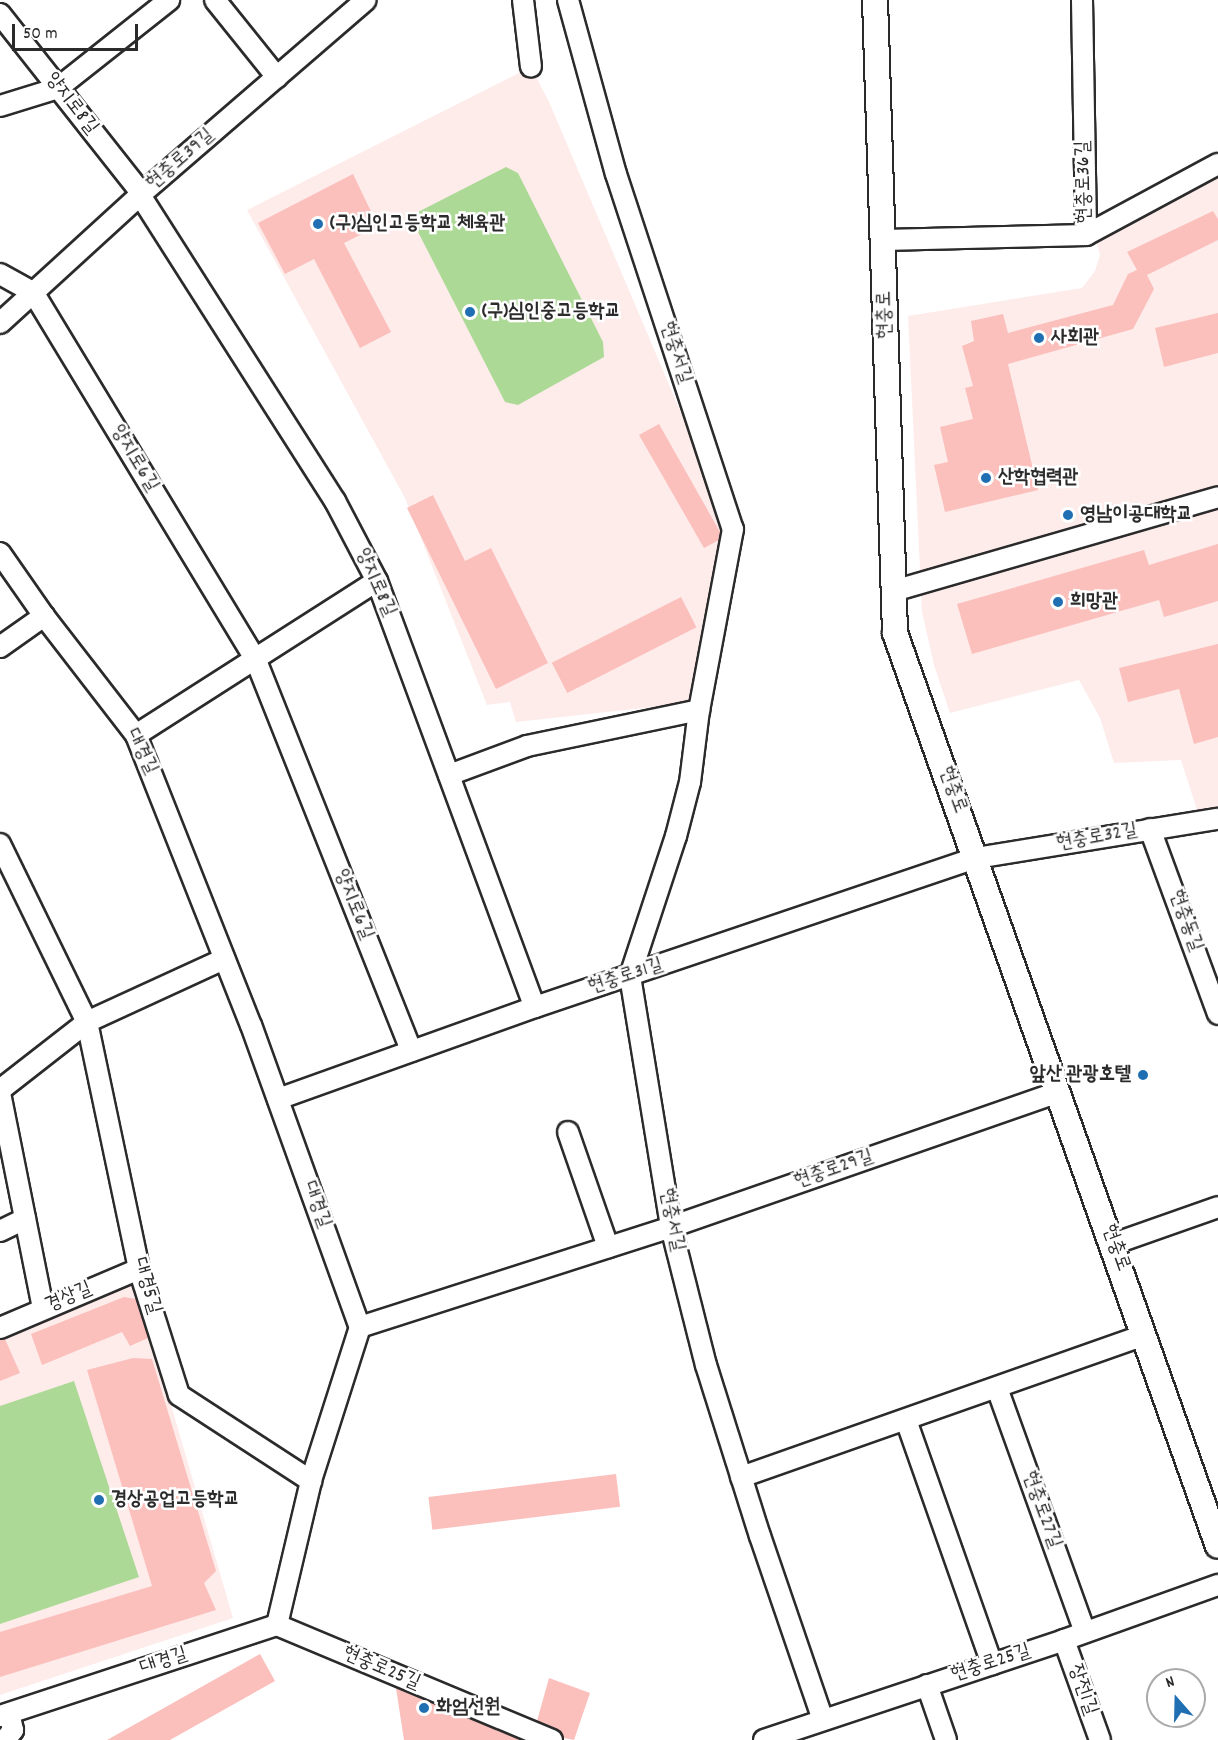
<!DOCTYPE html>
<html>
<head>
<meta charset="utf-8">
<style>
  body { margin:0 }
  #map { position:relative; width:1218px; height:1740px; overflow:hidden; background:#fff; font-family:Dekko,"Poor Story",sans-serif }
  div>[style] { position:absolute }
  .built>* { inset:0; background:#feeceb }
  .green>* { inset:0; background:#add997 }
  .building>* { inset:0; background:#fbbfbc; transform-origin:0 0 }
  .roads { filter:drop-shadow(2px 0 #2b2b2b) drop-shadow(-2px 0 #2b2b2b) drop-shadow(0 2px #2b2b2b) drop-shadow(0 -2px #2b2b2b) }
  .minor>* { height:20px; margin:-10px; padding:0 10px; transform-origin:10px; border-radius:10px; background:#fff }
  .major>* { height:24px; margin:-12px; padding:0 12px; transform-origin:12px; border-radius:12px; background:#fff }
  .dots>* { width:16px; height:16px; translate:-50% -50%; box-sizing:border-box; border:3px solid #fff; border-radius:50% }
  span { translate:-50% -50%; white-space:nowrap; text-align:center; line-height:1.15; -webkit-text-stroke:5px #fff; paint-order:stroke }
  .street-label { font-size:20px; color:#2b2b2b }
  .poi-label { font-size:20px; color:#2b2b2b; font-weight:700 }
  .left { translate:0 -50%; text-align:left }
  .right { translate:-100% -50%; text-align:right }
  .north { position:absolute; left:1146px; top:1668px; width:60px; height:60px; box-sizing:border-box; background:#fff; border:2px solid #aaa; border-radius:50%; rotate:340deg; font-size:16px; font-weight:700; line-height:24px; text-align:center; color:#2b2b2b }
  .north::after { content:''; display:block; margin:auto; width:21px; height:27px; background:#1f6fb2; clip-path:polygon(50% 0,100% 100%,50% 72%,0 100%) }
  .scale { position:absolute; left:12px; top:24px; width:126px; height:27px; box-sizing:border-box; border:3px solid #2b2b2b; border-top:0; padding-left:8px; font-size:18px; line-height:21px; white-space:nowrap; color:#2b2b2b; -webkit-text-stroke:4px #fff; paint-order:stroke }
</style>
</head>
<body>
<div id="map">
  <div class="built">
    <div style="clip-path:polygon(531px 67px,550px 104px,729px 526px,695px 697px,680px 704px,516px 722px,510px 702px,487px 705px,405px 498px,247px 210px)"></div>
    <div style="clip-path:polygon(1218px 177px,1218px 811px,1198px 813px,1181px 760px,1114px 763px,1100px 718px,1079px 680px,950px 713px,934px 665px,922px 612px,908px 316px,1082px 288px,1095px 271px,1100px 255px,1097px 243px)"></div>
    <div style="clip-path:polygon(129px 1282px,137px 1288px,233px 1618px,0 1695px,0 1339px)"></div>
  </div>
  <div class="green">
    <div style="clip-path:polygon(506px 167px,518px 173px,603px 342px,604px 357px,518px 405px,505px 402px,416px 228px,418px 212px)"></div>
    <div style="clip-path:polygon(74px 1381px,139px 1577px,0 1624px,0 1406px)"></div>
  </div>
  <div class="building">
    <div style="clip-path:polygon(353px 174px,378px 226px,344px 243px,391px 332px,360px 348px,314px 259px,285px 274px,258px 223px)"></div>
    <div style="clip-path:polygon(1213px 211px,1218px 219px,1218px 240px,1147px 275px,1154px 289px,1133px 329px,1008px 364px,1038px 490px,945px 512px,934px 465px,948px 462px,940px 427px,973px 419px,965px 388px,973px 386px,962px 346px,974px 341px,971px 321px,1003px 314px,1008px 333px,1113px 305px,1128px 274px,1137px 270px,1127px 252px)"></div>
    <div style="clip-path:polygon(1218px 313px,1218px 353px,1164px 367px,1155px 328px)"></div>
    <div style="clip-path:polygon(659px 424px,720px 532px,719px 540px,704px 548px,639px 435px)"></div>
    <div style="clip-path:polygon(433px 495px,465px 561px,491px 548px,548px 663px,496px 689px,407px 508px)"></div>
    <div style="clip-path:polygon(1218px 544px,1218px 601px,1164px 617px,1159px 600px,972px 654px,957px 604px,1144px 550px,1149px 565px)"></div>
    <div style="left:681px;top:597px;width:34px;height:145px;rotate:63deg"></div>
    <div style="clip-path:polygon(1218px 644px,1218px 737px,1194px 744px,1179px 689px,1128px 702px,1119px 668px)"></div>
    <div style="clip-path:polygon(124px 1297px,136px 1299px,148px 1338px,130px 1346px,122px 1332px,42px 1365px,31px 1334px)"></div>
    <div style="clip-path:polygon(5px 1339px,20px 1373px,0 1381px,0 1340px)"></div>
    <div style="clip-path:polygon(133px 1358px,152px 1359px,216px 1571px,204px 1583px,216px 1610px,0 1677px,0 1632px,152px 1586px,87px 1370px)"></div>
    <div style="left:616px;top:1474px;width:33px;height:189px;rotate:83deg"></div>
    <div style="clip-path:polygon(260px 1654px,275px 1681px,170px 1740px,107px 1740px)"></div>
    <div style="clip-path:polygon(549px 1678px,590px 1693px,574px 1740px,564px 1738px,557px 1729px,537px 1721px)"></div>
    <div style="clip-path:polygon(396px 1688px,521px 1740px,404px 1740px)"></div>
  </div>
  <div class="roads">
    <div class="minor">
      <div style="left:215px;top:0;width:99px;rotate:51.2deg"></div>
      <div style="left:523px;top:0;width:67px;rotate:83.2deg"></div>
      <div style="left:568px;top:0;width:180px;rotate:74.6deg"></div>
      <div style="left:616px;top:174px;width:374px;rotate:71.8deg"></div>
      <div style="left:733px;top:529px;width:184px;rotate:100.6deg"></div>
      <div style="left:699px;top:710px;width:73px;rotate:97.1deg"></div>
      <div style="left:690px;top:782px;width:56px;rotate:104.5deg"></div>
      <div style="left:676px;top:836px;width:147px;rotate:108.2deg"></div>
      <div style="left:630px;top:976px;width:254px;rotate:80.7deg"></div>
      <div style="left:671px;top:1227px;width:142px;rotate:75.8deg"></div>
      <div style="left:706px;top:1365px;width:179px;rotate:72.5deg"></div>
      <div style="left:760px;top:1536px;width:194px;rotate:71.1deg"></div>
      <div style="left:1082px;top:0;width:235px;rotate:89deg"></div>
      <div style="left:0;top:14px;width:229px;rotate:51.7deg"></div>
      <div style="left:0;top:106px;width:61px;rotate:-17.2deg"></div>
      <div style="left:58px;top:88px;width:142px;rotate:-38.4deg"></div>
      <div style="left:140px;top:195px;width:363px;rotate:57.5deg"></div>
      <div style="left:335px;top:501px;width:90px;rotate:62.3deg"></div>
      <div style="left:377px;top:581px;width:454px;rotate:69.7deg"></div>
      <div style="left:884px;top:240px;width:202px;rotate:-1.4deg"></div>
      <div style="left:1086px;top:235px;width:150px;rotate:-28.3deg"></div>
      <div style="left:0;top:274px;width:38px;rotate:29deg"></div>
      <div style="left:33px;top:292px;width:428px;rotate:58.8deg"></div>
      <div style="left:255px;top:658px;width:423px;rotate:68.3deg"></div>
      <div style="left:0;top:323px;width:190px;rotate:-42.4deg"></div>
      <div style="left:140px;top:195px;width:298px;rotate:-40.8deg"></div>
      <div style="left:0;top:553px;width:77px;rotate:55.1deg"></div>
      <div style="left:44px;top:616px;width:150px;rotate:52.3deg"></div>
      <div style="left:136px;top:735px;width:312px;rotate:68.4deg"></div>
      <div style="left:251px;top:1025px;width:321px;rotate:70.2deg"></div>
      <div style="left:360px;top:1327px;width:162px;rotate:107.7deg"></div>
      <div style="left:311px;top:1481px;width:148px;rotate:103.3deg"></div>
      <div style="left:893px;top:591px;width:338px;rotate:-16.1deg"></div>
      <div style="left:0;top:647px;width:54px;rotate:-35.2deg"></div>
      <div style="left:136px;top:735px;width:286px;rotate:-32.6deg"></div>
      <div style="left:449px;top:775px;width:83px;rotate:-20.4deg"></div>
      <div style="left:527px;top:746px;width:176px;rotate:-11.8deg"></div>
      <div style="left:1150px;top:829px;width:197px;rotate:69.8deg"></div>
      <div style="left:0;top:844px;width:198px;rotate:64deg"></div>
      <div style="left:87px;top:1022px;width:252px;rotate:78.1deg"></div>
      <div style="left:139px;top:1269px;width:132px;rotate:72.4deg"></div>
      <div style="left:179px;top:1395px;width:158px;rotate:33.1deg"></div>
      <div style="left:0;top:1090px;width:110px;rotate:-38deg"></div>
      <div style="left:87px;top:1022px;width:151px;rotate:-24.7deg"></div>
      <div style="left:0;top:1093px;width:219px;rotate:78.7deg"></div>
      <div style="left:278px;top:1099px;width:273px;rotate:-19.7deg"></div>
      <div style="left:535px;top:1007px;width:465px;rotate:-18.7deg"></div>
      <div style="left:976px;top:858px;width:245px;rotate:-9.2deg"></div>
      <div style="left:568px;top:1132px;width:122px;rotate:70.8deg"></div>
      <div style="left:0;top:1231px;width:28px;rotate:-26deg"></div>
      <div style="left:1113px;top:1244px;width:111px;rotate:-19.4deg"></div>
      <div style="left:360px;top:1327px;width:327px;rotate:-17.8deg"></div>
      <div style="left:671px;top:1227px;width:411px;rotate:-19.2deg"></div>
      <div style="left:0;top:1328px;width:151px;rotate:-23deg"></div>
      <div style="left:997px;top:1388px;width:259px;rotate:70.2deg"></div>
      <div style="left:906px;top:1420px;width:259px;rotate:70.6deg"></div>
      <div style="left:741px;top:1477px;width:428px;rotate:-19.4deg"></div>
      <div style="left:277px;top:1625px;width:298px;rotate:22.7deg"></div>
      <div style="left:1064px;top:1640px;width:106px;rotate:70.2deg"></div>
      <div style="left:927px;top:1685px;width:58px;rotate:70.9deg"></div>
      <div style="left:0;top:1716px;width:292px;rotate:-18.2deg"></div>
      <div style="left:5px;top:1740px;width:13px;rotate:-51deg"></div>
      <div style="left:13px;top:1730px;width:17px;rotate:-103deg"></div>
      <div style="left:764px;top:1740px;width:316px;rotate:-18.4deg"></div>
      <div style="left:1064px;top:1640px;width:164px;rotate:-19.7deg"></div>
    </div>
    <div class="major">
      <div style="left:875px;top:0;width:633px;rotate:88.19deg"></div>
      <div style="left:895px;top:633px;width:968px;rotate:70.52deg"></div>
    </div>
  </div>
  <div class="dots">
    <div style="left:318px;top:224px;background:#1f6fb2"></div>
    <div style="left:470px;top:312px;background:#1f6fb2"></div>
    <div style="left:1039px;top:338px;background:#1f6fb2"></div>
    <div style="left:986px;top:478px;background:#1f6fb2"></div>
    <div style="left:1068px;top:515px;background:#1f6fb2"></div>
    <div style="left:1058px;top:602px;background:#1f6fb2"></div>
    <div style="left:1143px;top:1075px;background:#1f6fb2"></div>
    <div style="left:99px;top:1500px;background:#1f6fb2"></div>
    <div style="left:424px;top:1708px;background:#1f6fb2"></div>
  </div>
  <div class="street-label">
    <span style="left:71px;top:104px;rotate:52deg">양지로8길</span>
    <span style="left:181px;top:160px;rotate:-41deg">현충로39길</span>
    <span style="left:1085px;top:182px;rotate:-91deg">현충로36길</span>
    <span style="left:886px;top:315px;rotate:-91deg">현충로</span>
    <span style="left:675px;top:353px;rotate:72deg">현충서길</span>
    <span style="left:134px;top:459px;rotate:59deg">양지로6길</span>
    <span style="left:375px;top:583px;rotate:66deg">양지로8길</span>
    <span style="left:141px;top:752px;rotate:64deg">대경길</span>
    <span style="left:952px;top:790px;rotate:70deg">현충로</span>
    <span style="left:1097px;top:838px;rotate:-10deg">현충로32길</span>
    <span style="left:353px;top:905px;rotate:68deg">양지로6길</span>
    <span style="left:1185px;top:921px;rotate:70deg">현충동길</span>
    <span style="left:626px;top:977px;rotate:-18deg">현충로31길</span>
    <span style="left:834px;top:1170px;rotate:-19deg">현충로29길</span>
    <span style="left:316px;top:1205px;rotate:70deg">대경길</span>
    <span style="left:671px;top:1220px;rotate:79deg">현충서길</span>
    <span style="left:1115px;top:1248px;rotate:70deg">현충로</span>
    <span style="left:146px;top:1286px;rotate:74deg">대경5길</span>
    <span style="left:69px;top:1298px;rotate:-23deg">경상길</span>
    <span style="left:1041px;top:1510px;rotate:70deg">현충로27길</span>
    <span style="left:164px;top:1662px;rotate:-18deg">대경길</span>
    <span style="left:991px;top:1664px;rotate:-18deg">현충로25길</span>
    <span style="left:381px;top:1669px;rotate:23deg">현충로25길</span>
    <span style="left:1082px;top:1690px;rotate:71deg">장전1길</span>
  </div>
  <div class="poi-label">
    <span class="left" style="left:330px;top:224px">(구)심인고등학교 체육관</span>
    <span class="left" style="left:482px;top:312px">(구)심인중고등학교</span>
    <span class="left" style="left:1051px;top:338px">사회관</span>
    <span class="left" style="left:998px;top:478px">산학협력관</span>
    <span class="left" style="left:1080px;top:515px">영남이공대학교</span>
    <span class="left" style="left:1070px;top:602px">희망관</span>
    <span class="right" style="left:1131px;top:1075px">앞산 관광호텔</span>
    <span class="left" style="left:111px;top:1500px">경상공업고등학교</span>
    <span class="left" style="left:436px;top:1708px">화엄선원</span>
  </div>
  <div class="north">N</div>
  <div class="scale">50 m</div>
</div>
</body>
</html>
